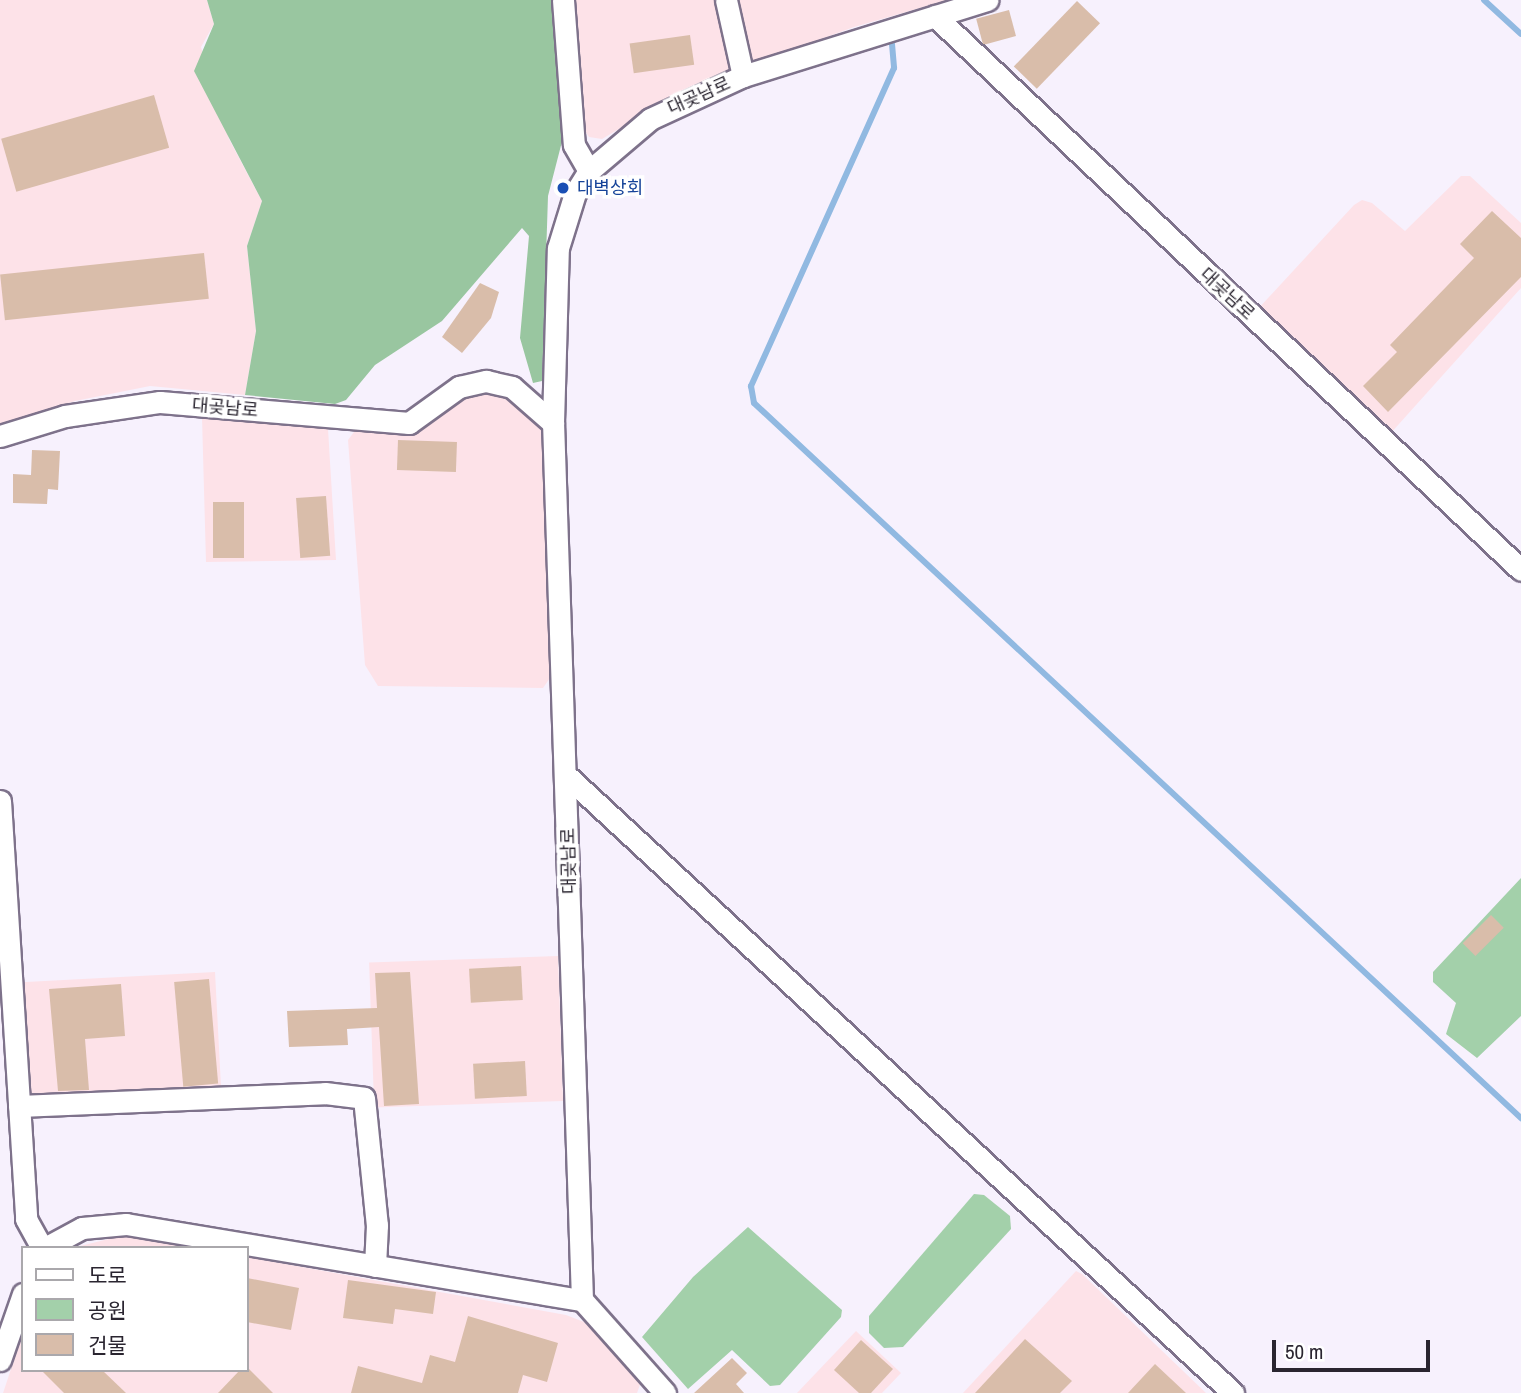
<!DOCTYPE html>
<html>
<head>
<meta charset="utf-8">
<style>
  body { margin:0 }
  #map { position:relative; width:1521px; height:1393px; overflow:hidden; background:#f7f1fd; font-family:"Archivo Narrow","Noto Sans KR",sans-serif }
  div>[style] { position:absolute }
  .industrial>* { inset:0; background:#fde2e8; transform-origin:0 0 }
  .green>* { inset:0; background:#a3d0aa }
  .forest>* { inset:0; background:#99c6a0 }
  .stream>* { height:6px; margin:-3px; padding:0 3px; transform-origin:3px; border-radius:3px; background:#91b9e1 }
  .building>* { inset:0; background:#d9bdaa; transform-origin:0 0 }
  .roads { filter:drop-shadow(2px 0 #7e728b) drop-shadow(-2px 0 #7e728b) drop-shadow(0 2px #7e728b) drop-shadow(0 -2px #7e728b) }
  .minor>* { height:21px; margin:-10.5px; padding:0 10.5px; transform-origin:10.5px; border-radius:10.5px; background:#fff }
  .dots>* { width:19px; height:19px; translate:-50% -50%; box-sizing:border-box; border:4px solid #fff; border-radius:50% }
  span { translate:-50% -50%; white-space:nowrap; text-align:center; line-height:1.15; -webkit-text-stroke:7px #fff; paint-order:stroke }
  .street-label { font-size:18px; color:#2a2530 }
  .transit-label { font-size:18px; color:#164399 }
  .left { translate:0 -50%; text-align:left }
  .legend { position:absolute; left:21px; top:1246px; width:228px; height:126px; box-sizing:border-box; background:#fff; border:2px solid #aaa8ac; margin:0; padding:9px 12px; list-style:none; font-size:21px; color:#2a2530 }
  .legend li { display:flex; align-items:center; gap:14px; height:35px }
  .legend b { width:35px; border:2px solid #aaa8ac }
  .scale { position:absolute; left:1272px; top:1340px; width:158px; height:32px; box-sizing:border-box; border:4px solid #2a2530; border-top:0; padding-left:9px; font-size:21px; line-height:24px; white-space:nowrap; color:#2a2530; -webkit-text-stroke:5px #fff; paint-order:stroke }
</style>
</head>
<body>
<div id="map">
  <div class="industrial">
    <div style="clip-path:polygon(0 0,207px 0,214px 24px,201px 47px,229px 139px,262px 201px,247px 246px,256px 331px,245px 395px,150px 386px,75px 401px,0 425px)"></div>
    <div style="clip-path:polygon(575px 0,948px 0,854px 27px,688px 88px,602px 139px,589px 137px,583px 128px)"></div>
    <div style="clip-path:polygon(1461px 176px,1470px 176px,1521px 223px,1521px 288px,1390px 434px,1257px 310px,1354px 205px,1362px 200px,1372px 203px,1405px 231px)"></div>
    <div style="clip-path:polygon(495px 387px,543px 422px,552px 675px,543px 688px,378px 686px,365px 665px,348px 440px,354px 432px,422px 430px,468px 391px)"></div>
    <div style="clip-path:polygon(202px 417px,328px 429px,336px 560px,206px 562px)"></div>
    <div style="left:558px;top:956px;width:145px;height:189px;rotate:88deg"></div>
    <div style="left:215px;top:972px;width:132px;height:194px;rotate:87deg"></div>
    <div style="clip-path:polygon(121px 1236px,158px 1241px,195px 1248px,72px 1248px)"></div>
    <div style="clip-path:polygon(247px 1257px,566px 1315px,584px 1322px,641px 1382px,637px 1393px,3px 1393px,23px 1333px,23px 1370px,247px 1370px)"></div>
    <div style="clip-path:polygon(1076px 1271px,1082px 1274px,1206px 1393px,963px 1393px)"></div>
    <div style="clip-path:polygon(856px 1331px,901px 1373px,882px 1393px,797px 1393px)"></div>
  </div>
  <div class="green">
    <div style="clip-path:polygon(1521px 878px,1521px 1016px,1477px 1058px,1446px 1034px,1456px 1003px,1433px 982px,1433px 972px)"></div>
    <div style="clip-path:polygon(974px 1194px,984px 1195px,1010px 1216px,1011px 1229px,903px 1347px,884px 1348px,869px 1333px,869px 1316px)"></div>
    <div style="clip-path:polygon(748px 1227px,842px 1310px,841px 1317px,780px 1385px,770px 1386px,732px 1350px,688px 1389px,642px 1337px,693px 1277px)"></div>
  </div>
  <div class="forest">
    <div style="clip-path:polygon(207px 0,555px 0,566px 126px,548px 196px,542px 381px,533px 383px,520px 338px,529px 236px,522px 228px,442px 321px,375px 365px,346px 400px,335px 404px,245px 395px,256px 331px,247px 246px,262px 201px,194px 71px,214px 24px)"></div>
  </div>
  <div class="stream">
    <div style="left:1484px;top:0;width:50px;rotate:42.6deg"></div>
    <div style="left:892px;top:44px;width:24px;rotate:85deg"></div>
    <div style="left:894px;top:68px;width:349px;rotate:114.2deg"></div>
    <div style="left:751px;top:386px;width:17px;rotate:80deg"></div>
    <div style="left:754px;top:403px;width:1049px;rotate:42.99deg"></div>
  </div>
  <div class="building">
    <div style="left:1077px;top:1px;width:32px;height:91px;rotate:44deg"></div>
    <div style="left:1009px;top:10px;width:27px;height:34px;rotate:75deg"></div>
    <div style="left:690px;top:35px;width:30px;height:61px;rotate:82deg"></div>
    <div style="left:154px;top:95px;width:55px;height:159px;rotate:74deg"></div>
    <div style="clip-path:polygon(1492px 211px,1521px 238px,1521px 277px,1388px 412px,1363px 386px,1397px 352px,1390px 345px,1474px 258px,1460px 244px)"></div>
    <div style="left:204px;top:253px;width:46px;height:205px;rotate:84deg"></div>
    <div style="clip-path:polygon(480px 283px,499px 292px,491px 318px,462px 353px,442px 337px)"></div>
    <div style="left:398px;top:440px;width:59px;height:30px;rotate:2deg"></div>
    <div style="clip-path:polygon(32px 450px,60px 451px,58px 490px,48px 489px,47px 504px,13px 503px,13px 474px,31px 475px)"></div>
    <div style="left:326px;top:496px;width:60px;height:30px;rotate:86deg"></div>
    <div style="left:213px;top:502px;width:31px;height:56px"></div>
    <div style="left:1491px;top:915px;width:18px;height:40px;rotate:45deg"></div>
    <div style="left:521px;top:966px;width:34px;height:52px;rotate:87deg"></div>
    <div style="clip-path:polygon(410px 972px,419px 1104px,384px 1106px,379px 1027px,347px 1029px,348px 1045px,289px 1047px,287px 1011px,377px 1008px,375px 973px)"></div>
    <div style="left:209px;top:979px;width:105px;height:35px;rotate:85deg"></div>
    <div style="clip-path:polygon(121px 984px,125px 1036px,85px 1039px,89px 1090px,58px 1091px,49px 989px)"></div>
    <div style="left:525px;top:1061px;width:35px;height:52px;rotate:87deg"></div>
    <div style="clip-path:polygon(247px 1278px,299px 1288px,291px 1330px,247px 1322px)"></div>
    <div style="clip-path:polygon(348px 1280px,436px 1292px,433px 1314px,395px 1309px,393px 1324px,343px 1318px)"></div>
    <div style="clip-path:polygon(468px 1316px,558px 1343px,547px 1382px,523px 1375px,518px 1393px,351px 1393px,358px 1366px,422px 1383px,430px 1355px,455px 1362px)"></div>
    <div style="clip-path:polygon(1025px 1339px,1072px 1381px,1060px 1393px,975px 1393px)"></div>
    <div style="clip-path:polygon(861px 1340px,893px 1369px,871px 1393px,859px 1393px,834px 1370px)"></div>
    <div style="clip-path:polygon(732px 1358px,747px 1373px,736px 1384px,744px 1393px,694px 1393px)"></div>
    <div style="clip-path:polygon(1155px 1364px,1186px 1393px,1128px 1393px)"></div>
    <div style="clip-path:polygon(247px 1367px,273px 1393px,218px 1393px,240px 1370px)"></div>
    <div style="clip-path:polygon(41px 1370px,102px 1370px,126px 1393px,64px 1393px)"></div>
  </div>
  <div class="roads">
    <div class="minor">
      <div style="left:563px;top:0;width:145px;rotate:85.7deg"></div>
      <div style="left:574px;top:145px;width:30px;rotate:60deg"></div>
      <div style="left:726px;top:0;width:78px;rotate:77.4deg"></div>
      <div style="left:935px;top:16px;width:806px;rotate:43.39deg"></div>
      <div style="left:0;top:436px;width:68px;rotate:-17.1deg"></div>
      <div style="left:65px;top:416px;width:96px;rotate:-8.4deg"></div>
      <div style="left:160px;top:402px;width:250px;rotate:4.8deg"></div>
      <div style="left:409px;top:423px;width:62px;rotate:-35.8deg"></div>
      <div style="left:459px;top:387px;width:28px;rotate:-13deg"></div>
      <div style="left:486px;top:381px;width:27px;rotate:13deg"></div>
      <div style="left:512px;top:387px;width:55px;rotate:41.3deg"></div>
      <div style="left:567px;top:776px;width:908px;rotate:42.81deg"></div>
      <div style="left:0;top:801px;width:419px;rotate:86.4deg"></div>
      <div style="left:26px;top:1219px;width:33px;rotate:61deg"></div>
      <div style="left:19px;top:1106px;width:306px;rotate:-2.4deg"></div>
      <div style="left:325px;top:1093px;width:39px;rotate:7deg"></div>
      <div style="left:364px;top:1098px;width:128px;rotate:84.2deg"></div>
      <div style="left:377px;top:1225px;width:41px;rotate:92.8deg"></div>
      <div style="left:45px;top:1248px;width:42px;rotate:-28.4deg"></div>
      <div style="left:82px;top:1228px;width:44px;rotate:-5.2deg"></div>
      <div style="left:126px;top:1224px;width:462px;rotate:9.5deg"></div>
      <div style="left:0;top:1360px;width:70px;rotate:-70.8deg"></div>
      <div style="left:665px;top:1393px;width:125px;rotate:-131.7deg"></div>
      <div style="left:582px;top:1300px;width:877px;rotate:-91.89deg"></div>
      <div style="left:553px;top:423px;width:175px;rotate:-88.4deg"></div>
      <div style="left:558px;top:248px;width:58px;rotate:-72.8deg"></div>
      <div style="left:575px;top:193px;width:26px;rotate:-58deg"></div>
      <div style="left:589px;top:171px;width:80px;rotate:-40.4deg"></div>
      <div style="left:650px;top:119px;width:102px;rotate:-24.8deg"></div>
      <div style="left:743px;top:76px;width:256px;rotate:-17.3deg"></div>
    </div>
  </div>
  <div class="dots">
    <div style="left:563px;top:188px;background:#1a4fb4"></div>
  </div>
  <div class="street-label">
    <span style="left:699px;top:96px;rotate:-24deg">대곶남로</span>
    <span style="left:1227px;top:294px;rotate:43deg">대곶남로</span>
    <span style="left:225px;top:408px;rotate:5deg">대곶남로</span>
    <span style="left:569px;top:861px;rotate:-91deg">대곶남로</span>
  </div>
  <div class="transit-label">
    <span class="left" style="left:577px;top:188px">대벽상회</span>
  </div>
  <ul class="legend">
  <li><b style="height:9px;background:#fff"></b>도로</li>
  <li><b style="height:19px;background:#a3d0aa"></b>공원</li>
  <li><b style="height:19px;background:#d9bdaa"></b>건물</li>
  </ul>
  <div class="scale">50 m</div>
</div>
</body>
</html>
